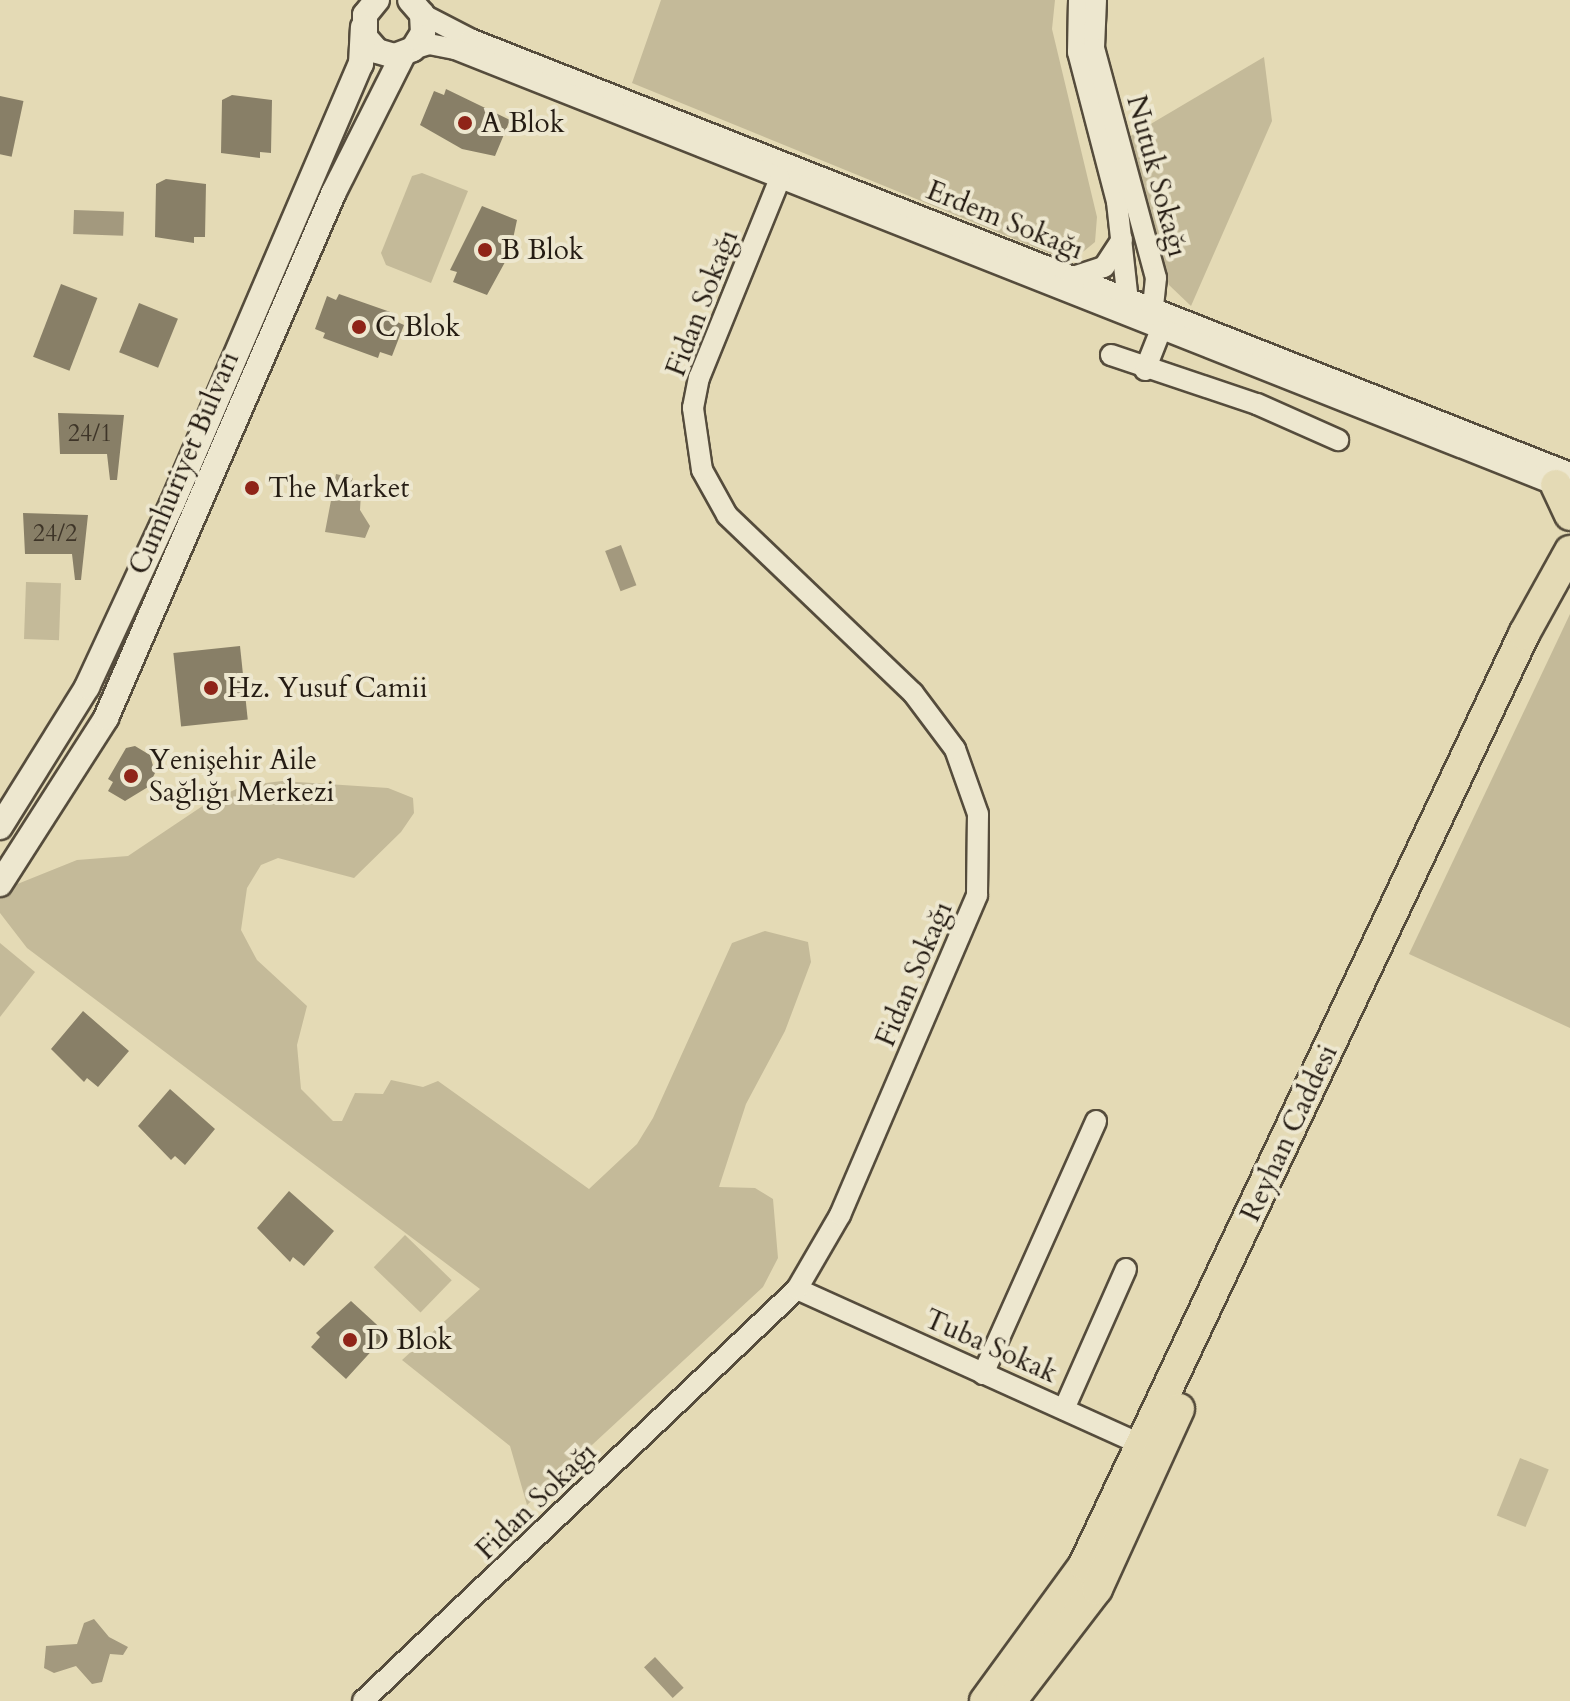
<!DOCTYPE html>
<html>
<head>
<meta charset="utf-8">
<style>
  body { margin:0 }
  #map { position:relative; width:1570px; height:1701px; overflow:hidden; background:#e4dab5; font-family:Cardo,serif }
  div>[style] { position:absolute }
  .green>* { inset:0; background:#c4ba99; transform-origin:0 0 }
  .water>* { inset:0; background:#a3997e; transform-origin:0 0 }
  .building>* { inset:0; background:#887f67; transform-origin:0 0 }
  .roads { filter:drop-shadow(2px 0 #554c3c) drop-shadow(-2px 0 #554c3c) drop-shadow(0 2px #554c3c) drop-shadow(0 -2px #554c3c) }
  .minor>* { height:20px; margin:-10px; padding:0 10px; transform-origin:10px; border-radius:10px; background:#ede7cf }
  .tertiary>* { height:24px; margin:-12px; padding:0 12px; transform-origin:12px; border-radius:12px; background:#ede7cf }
  .primary>* { height:30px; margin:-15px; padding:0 15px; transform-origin:15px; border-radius:15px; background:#e4dab5 }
  .dots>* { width:22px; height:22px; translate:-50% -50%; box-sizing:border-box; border:4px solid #ede7cf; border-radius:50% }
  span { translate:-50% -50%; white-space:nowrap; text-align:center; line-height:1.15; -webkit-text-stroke:8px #ede7cf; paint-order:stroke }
  .number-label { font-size:24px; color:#3e3528 }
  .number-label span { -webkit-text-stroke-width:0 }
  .poi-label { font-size:28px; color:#251c13 }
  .left { translate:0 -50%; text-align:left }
  .street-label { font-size:28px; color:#251c13 }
</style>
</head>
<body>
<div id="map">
  <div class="green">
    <div style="clip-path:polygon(661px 0,1055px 0,1052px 29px,1097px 217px,1095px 242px,1078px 256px,1061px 258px,632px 83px)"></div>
    <div style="clip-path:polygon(1264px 57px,1272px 121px,1191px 306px,1169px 285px,1127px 138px)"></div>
    <div style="clip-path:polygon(422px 173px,468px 191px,431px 283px,386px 265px,381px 253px,412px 176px)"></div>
    <div style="left:26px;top:582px;width:35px;height:57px;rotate:2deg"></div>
    <div style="clip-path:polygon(1570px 614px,1570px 1028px,1409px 954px)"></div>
    <div style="clip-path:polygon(282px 781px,388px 788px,413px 798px,414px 813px,401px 832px,354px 878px,278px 858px,261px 865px,247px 888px,241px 930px,257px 960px,307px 1006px,297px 1045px,301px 1089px,333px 1121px,342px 1121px,355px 1093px,383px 1094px,391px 1080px,423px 1087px,438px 1081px,589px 1189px,637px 1144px,653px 1118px,732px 943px,765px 931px,808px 942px,811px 962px,785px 1031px,746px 1104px,719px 1187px,755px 1188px,773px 1199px,778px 1258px,763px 1287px,527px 1505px,510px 1446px,402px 1360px,480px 1289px,27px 948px,0 913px,0 891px,77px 860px,128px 856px,210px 801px,243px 786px)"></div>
    <div style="clip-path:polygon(0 943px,35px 972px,0 1017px)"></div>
    <div style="left:405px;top:1235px;width:65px;height:45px;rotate:44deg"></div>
    <div style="left:1520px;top:1458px;width:31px;height:62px;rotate:22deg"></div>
  </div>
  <div class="water">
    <div style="left:74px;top:210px;width:50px;height:24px;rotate:2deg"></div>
    <div style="clip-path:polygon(336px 474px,353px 478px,350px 487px,361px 492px,360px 510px,370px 526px,365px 538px,325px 532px)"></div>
    <div style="left:621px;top:545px;width:43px;height:17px;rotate:69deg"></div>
    <div style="clip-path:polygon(94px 1619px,109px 1637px,128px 1647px,123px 1655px,110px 1654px,102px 1682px,92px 1684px,76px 1666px,54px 1673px,44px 1668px,46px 1646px,77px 1644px,84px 1623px)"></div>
    <div style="left:655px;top:1657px;width:42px;height:15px;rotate:47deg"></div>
  </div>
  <div class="building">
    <div style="clip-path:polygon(446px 89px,510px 120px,495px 156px,462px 149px,420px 125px,434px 91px,444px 95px)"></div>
    <div style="clip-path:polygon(232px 95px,272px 100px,271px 153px,260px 152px,260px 158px,221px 153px,222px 100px)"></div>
    <div style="left:0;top:96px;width:24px;height:57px;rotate:12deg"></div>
    <div style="clip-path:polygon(166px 179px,206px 184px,205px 237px,194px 237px,194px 243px,155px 237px,156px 184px)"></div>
    <div style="clip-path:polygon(482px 206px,517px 220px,510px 253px,487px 295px,453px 282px,457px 272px,450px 270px)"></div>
    <div style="left:61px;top:284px;width:39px;height:78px;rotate:21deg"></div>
    <div style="clip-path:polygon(339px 294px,396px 314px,393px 320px,404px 325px,392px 356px,380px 352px,378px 358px,323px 338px,325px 333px,315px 329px,327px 296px,336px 300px)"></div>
    <div style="left:139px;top:303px;width:42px;height:53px;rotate:22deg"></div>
    <div style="clip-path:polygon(58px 413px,124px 415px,117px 480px,110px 480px,107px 454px,60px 454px)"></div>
    <div style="clip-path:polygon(23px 513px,88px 515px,81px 580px,75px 580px,72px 554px,25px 554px)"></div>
    <div style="left:240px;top:646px;width:74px;height:67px;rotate:84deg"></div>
    <div style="clip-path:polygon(135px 746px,150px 755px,155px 773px,148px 787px,125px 801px,108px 791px,113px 782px,108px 779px,126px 748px)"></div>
    <div style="clip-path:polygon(83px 1011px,129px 1051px,98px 1087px,87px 1078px,84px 1082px,51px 1049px)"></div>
    <div style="clip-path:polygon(170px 1089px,215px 1129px,185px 1165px,175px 1156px,171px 1160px,138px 1126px)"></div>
    <div style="clip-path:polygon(289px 1191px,334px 1231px,304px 1266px,293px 1257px,290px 1262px,257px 1228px)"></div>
    <div style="clip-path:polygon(351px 1301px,387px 1334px,346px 1379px,311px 1347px,320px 1337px,316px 1333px)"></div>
  </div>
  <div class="roads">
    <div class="minor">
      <div style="left:1079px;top:0;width:52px;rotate:91.1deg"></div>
      <div style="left:1078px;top:52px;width:155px;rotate:75.4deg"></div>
      <div style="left:1117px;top:202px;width:109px;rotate:83.7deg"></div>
      <div style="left:1096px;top:0;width:48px;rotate:92.4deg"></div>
      <div style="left:1094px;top:48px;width:238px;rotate:74.9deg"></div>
      <div style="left:1156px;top:278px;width:31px;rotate:96deg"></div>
      <div style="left:1153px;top:309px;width:13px;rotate:135deg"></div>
      <div style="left:422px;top:14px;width:54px;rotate:27.5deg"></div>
      <div style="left:470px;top:39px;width:1183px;rotate:21.53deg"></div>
      <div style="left:413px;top:49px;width:17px;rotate:-17deg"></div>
      <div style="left:429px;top:44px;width:26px;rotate:11deg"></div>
      <div style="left:455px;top:49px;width:1184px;rotate:21.6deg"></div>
      <div style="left:1073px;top:277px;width:33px;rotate:-18deg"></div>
      <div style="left:1104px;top:267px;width:33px;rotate:-57deg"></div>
      <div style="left:1111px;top:355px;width:154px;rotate:18.6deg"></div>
      <div style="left:1257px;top:404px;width:89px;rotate:24deg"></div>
      <div style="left:1145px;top:370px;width:41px;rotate:-68.5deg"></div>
      <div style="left:797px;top:1289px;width:388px;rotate:24.3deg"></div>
      <div style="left:983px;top:1374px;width:277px;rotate:-65.9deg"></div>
      <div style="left:1064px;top:1409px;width:153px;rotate:-66.1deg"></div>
      <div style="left:363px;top:1701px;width:598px;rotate:-43.51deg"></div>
      <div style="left:797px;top:1289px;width:86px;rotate:-59.8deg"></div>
      <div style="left:840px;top:1215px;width:348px;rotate:-66.8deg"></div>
      <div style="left:977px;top:895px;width:81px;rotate:-89.3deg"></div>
      <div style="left:978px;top:814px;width:69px;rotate:-109.5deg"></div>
      <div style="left:955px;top:749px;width:70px;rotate:-126.9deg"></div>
      <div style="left:913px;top:693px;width:257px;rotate:-136.3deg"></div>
      <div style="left:727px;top:515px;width:51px;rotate:-119.1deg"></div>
      <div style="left:702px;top:470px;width:63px;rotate:-98.3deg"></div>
      <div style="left:693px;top:408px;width:31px;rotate:-79deg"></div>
      <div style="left:699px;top:378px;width:215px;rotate:-67.9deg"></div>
    </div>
    <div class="tertiary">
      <div style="left:377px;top:0;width:19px;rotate:129deg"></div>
      <div style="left:365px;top:15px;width:22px;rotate:90deg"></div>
      <div style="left:365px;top:37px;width:18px;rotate:49deg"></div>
      <div style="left:377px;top:51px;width:19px;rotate:16deg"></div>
      <div style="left:395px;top:56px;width:19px;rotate:-21deg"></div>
      <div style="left:413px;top:49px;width:19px;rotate:-58deg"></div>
      <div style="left:423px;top:33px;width:19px;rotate:-93deg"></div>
      <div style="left:422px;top:14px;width:18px;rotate:-131deg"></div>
      <div style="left:0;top:827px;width:165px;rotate:-58.1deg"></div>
      <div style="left:87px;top:687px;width:202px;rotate:-65.1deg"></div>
      <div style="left:172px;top:504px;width:479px;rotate:-66.8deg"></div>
      <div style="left:361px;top:64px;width:37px;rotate:-87deg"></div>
      <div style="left:0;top:884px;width:197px;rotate:-57.4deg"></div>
      <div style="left:106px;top:718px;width:573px;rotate:-66.57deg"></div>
      <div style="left:334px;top:192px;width:153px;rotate:-63.3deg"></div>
    </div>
    <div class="primary">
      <div style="left:1556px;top:485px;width:33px;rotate:65deg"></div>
      <div style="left:985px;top:1701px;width:168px;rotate:-53.9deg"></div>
      <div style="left:1084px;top:1565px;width:1030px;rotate:-64.7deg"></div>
      <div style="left:1524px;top:634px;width:95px;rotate:-61deg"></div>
      <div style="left:1011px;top:1701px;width:141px;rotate:-52.5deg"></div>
      <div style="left:1097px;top:1589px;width:198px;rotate:-65.5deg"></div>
    </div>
  </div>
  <div class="dots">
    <div style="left:465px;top:123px;background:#8f2418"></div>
    <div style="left:485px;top:250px;background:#8f2418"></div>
    <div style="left:359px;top:327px;background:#8f2418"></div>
    <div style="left:252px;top:488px;background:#8f2418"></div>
    <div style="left:211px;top:688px;background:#8f2418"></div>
    <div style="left:131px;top:776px;background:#8f2418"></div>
    <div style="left:350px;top:1340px;background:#8f2418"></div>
  </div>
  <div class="number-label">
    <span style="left:90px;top:434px">24/1</span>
    <span style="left:55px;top:534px">24/2</span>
  </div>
  <div class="poi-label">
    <span class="left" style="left:481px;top:123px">A Blok</span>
    <span class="left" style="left:501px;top:250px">B Blok</span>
    <span class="left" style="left:375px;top:327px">C Blok</span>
    <span class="left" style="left:268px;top:488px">The Market</span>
    <span class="left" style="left:227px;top:688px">Hz. Yusuf Camii</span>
    <span class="left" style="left:149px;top:776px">Yenişehir Aile<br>Sağlığı Merkezi</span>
    <span class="left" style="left:366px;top:1340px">D Blok</span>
  </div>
  <div class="street-label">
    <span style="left:1157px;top:176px;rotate:75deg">Nutuk Sokağı</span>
    <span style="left:1005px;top:220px;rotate:22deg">Erdem Sokağı</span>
    <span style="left:702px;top:303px;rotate:-69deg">Fidan Sokağı</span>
    <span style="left:184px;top:463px;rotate:-67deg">Cumhuriyet Bulvarı</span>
    <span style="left:914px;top:974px;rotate:-67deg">Fidan Sokağı</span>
    <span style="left:1289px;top:1133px;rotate:-65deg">Reyhan Caddesi</span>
    <span style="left:991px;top:1346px;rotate:24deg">Tuba Sokak</span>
    <span style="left:536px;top:1501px;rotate:-44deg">Fidan Sokağı</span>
  </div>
</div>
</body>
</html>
